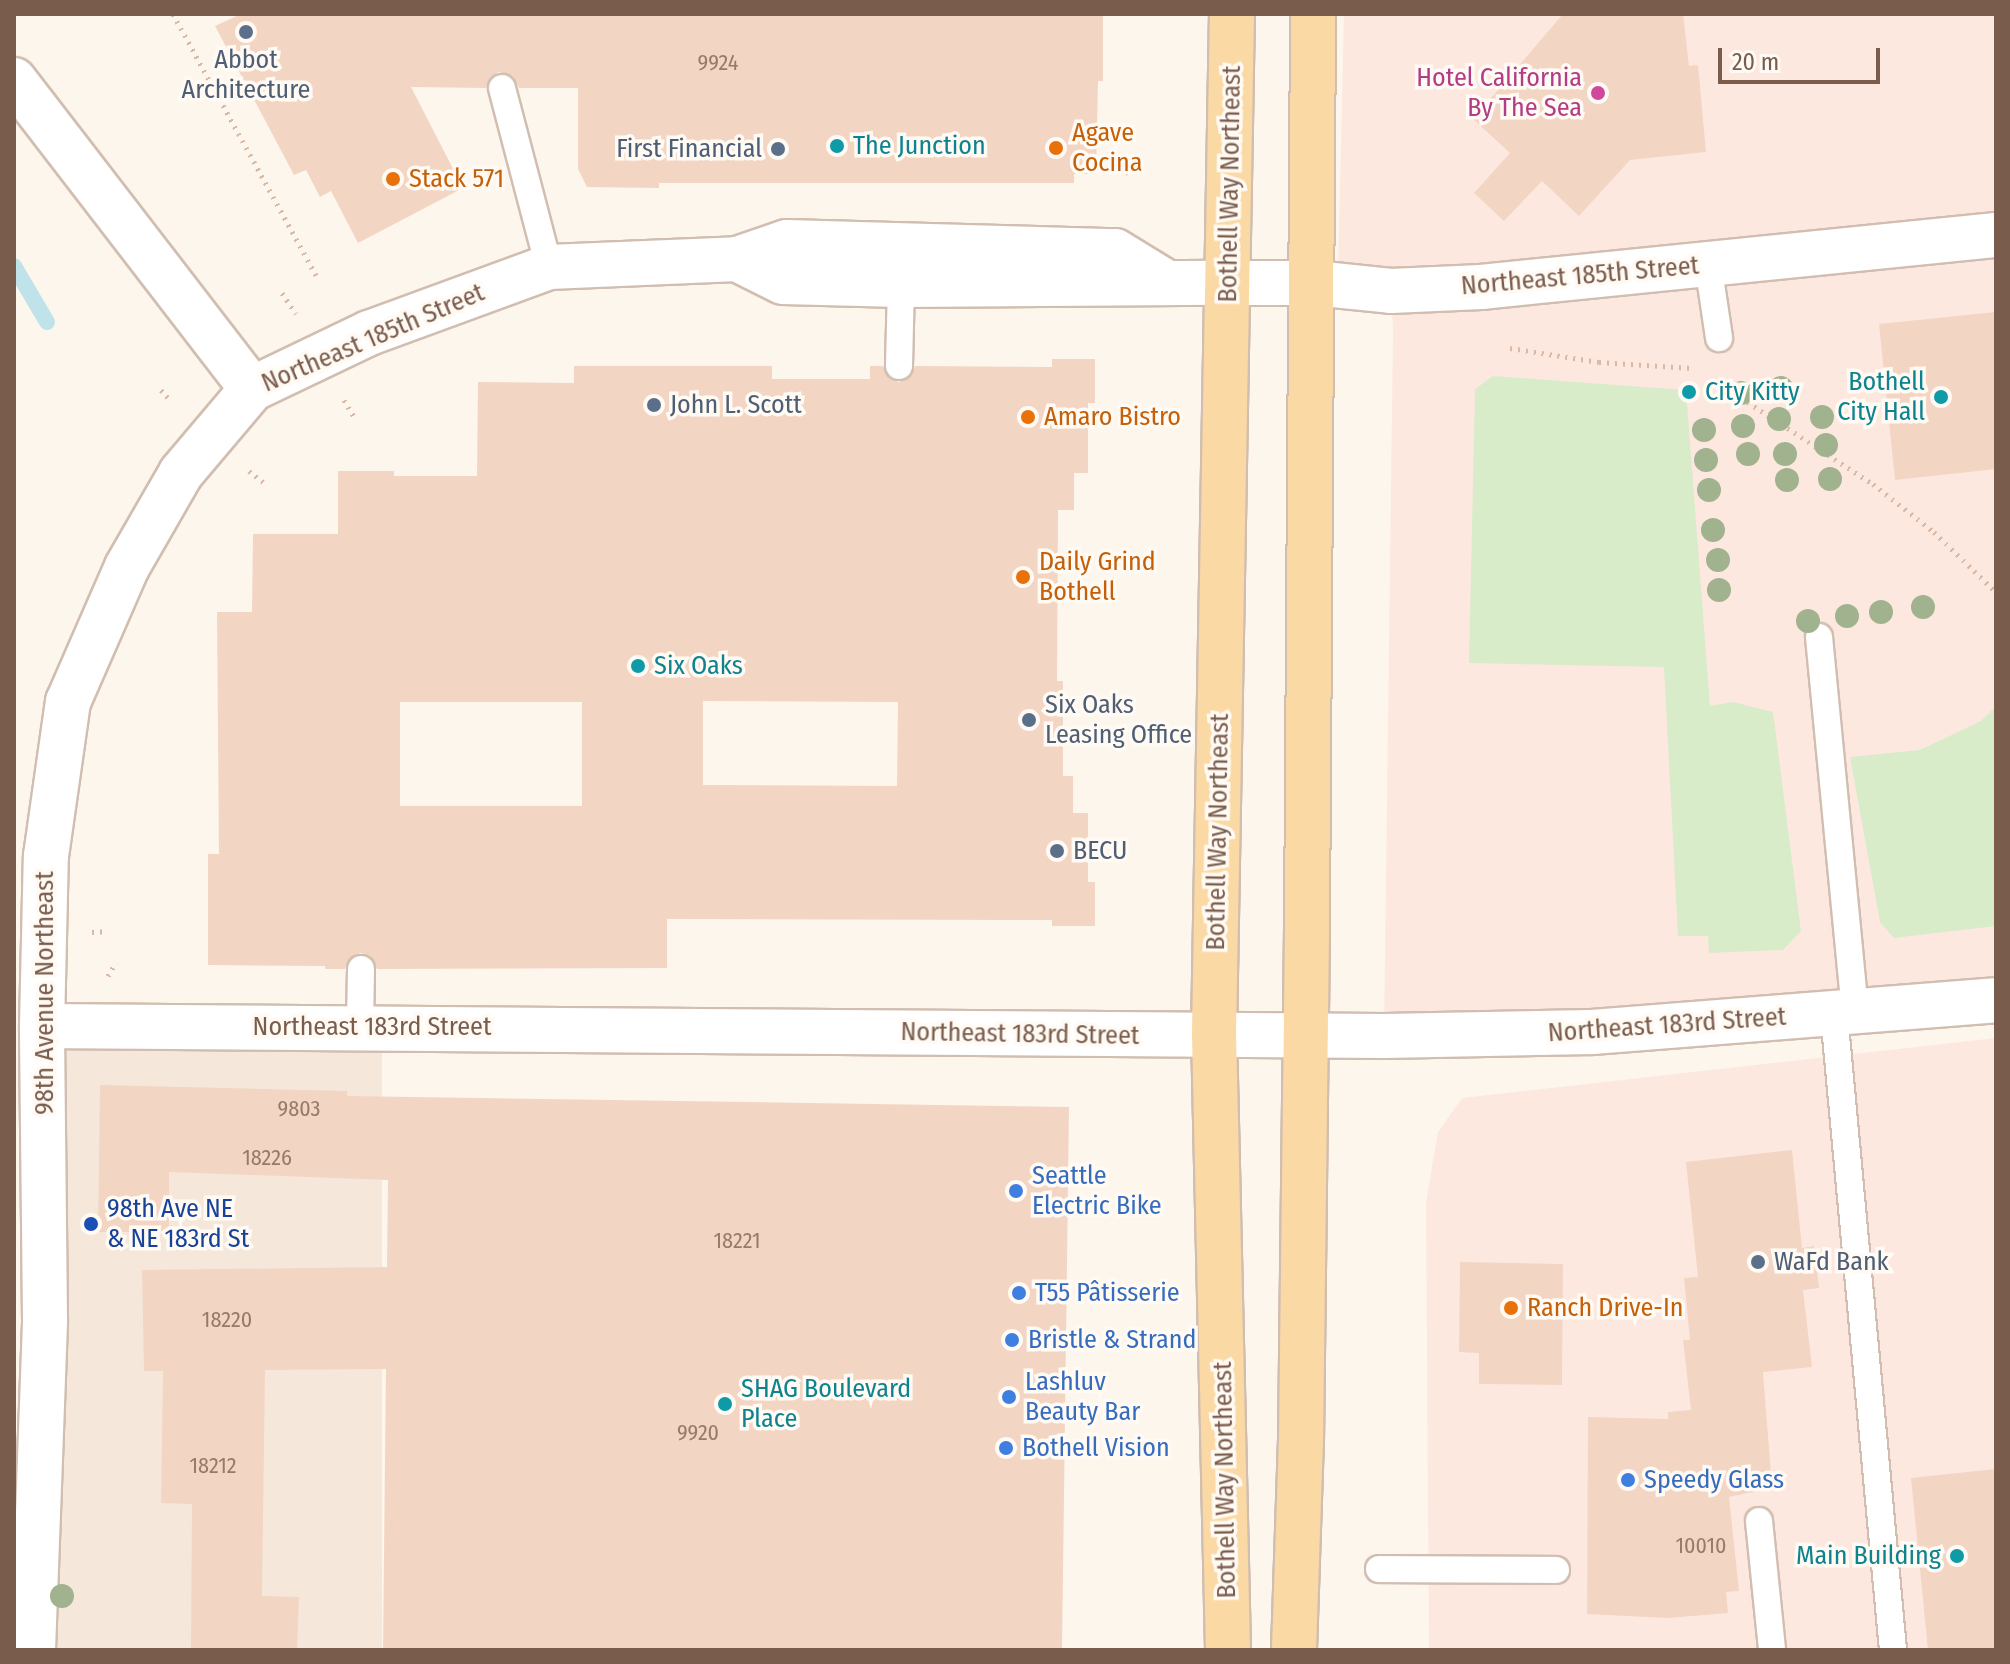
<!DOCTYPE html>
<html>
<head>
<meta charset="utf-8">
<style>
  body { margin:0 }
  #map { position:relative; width:2010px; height:1664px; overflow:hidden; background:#fdf6ec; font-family:"Fira Sans Condensed",sans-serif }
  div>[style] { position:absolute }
  .residential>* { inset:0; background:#f5e8da; transform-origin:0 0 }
  .commercial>* { inset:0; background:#fde8e0 }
  .green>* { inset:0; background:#d8ecc9 }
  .stream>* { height:16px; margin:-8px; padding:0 8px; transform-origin:8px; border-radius:8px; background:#bfe3e8 }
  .building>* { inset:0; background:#f3d5c3 }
  .path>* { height:5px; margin-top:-2.5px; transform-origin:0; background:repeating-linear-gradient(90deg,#d9b8a5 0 2px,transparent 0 8px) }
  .roads { filter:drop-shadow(2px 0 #d1beb0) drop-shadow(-2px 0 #d1beb0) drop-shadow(0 2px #d1beb0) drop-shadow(0 -2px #d1beb0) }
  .service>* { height:26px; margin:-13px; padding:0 13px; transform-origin:13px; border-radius:13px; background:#fff }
  .minor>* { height:44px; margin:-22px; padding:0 22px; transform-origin:22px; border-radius:22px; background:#fff }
  .tertiary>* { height:44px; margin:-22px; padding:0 22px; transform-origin:22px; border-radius:22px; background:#fff }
  .primary>* { height:44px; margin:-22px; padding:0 22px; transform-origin:22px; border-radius:22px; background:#fbd9a5 }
  .trees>* { width:24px; height:24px; margin:-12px; border-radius:50%; background:#a0b28e }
  .dots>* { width:22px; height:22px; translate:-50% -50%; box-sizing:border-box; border:4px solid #fffaf3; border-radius:50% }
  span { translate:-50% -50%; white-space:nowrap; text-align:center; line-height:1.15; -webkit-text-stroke:7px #fffaf3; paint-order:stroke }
  .number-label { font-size:22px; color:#987a6a }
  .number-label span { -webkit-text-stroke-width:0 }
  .service-label { font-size:26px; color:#4e5e75 }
  .right { translate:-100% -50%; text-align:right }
  .left { translate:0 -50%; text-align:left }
  .hotel-label { font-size:26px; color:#b23c85 }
  .food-label { font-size:26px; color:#c56008 }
  .culture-label { font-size:26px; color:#0d838f }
  .street-label { font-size:26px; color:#7a5c4d }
  .shop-label { font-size:26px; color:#366cbe }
  .transit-label { font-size:26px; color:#164399 }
  .frame { position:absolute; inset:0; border:16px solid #7a5c4d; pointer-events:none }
  .scale { position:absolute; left:1718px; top:48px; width:162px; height:36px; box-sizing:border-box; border:4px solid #7a5c4d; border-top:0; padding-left:10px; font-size:24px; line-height:28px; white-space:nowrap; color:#7a5c4d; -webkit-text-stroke:6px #fffaf3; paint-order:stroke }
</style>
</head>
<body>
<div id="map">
  <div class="residential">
    <div style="left:42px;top:1026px;width:340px;height:624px"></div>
  </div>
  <div class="commercial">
    <div style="clip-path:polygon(1344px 14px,1996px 14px,1996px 1000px,1384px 1036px,1393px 331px,1391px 291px,1338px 275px)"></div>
    <div style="clip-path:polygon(1996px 1038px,1996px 1650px,1429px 1650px,1426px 1202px,1438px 1132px,1462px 1098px)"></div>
  </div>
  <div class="green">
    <div style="clip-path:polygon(1493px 376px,1686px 390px,1710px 706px,1733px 702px,1773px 712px,1801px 931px,1783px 950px,1709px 953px,1708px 936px,1678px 936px,1664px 667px,1469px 663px,1475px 389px)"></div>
    <div style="clip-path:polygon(1996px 706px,1996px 926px,1894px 938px,1880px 922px,1850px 757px,1920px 750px,1981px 721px)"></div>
  </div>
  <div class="stream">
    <div style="left:14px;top:266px;width:65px;rotate:59.5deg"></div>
  </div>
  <div class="building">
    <div style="clip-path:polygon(241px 14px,1103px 14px,1103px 81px,1098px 81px,1096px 174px,1074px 174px,1074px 183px,659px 183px,659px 188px,587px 187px,578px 169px,578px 88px,519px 88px,513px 76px,499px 72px,490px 77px,486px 88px,411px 87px,463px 188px,358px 243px,331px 191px,320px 197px,306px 170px,294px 175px,215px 26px)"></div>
    <div style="clip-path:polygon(1563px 14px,1683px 14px,1689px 66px,1698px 65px,1706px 152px,1630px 160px,1579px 216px,1542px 181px,1504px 221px,1474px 193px,1510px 153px,1473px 119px)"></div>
    <div style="clip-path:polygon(1996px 312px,1996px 469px,1895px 480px,1879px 324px)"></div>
    <div style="clip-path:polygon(evenodd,1052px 359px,1095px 359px,1095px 403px,1088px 403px,1088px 473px,1074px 473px,1074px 510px,1058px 510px,1057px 681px,1063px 681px,1063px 776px,1073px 776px,1073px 813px,1088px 813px,1088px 882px,1095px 882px,1095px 926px,1052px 926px,1052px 920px,667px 919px,667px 968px,377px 969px,370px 956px,360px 953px,348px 960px,345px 969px,325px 969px,325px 966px,208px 965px,208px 854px,219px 854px,217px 612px,252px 612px,253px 534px,338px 534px,338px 471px,394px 471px,394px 476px,477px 476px,478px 382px,574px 383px,574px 366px,772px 366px,772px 379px,870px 379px,870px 366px,883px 366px,890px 379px,899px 382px,912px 375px,915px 366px,1052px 367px,1052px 359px,703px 701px,898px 702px,897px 786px,703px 785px,703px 701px,1052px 359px,400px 702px,582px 702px,582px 806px,400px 806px,400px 702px)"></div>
    <div style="clip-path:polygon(100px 1085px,347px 1091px,347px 1096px,1069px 1107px,1062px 1650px,383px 1650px,386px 1369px,265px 1370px,262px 1596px,299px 1597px,297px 1650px,191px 1650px,192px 1504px,161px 1503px,163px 1371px,144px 1371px,142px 1270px,387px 1267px,388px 1180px,169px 1172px,169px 1232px,98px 1232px)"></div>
    <div style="clip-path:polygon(1792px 1150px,1802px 1248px,1814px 1246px,1819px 1288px,1803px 1290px,1812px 1367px,1763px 1372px,1772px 1488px,1729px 1497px,1739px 1591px,1726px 1592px,1728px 1613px,1668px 1618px,1587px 1614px,1588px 1417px,1668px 1419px,1668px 1412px,1691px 1410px,1683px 1340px,1690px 1340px,1684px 1278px,1698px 1277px,1686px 1162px)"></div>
    <div style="clip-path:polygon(1460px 1262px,1563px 1264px,1562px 1385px,1479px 1384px,1479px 1353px,1459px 1352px)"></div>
    <div style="clip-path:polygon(1996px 1469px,1996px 1650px,1928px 1650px,1911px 1478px)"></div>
  </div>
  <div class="path">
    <div style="left:173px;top:14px;width:298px;rotate:61.3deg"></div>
    <div style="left:1125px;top:173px;width:9px;rotate:-21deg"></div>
    <div style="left:282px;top:293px;width:25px;rotate:56deg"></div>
    <div style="left:1510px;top:348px;width:90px;rotate:8.9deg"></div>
    <div style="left:1599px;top:362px;width:93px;rotate:3.7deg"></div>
    <div style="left:1714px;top:380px;width:190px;rotate:33.2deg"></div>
    <div style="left:1873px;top:484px;width:78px;rotate:38.2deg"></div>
    <div style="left:1934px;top:532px;width:86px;rotate:44.1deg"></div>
    <div style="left:161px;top:390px;width:12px;rotate:48deg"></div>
    <div style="left:344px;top:400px;width:21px;rotate:59deg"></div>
    <div style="left:249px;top:471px;width:18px;rotate:38deg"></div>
    <div style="left:92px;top:932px;width:16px;rotate:-4deg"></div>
    <div style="left:108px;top:976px;width:16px;rotate:-60deg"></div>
  </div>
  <div class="roads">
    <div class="service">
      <div style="left:502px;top:88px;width:185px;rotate:75.3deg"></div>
      <div style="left:1708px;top:264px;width:75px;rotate:81.5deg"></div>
      <div style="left:899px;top:366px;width:81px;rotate:-88.6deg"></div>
      <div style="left:1819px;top:637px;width:377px;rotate:84.5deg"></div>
      <div style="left:1834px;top:1014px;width:639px;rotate:84.7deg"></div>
      <div style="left:360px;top:1026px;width:57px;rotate:-89deg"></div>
      <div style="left:1759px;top:1521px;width:130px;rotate:84.2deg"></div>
      <div style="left:1379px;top:1569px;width:177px;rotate:0.3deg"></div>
    </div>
    <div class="minor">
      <div style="left:14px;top:80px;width:390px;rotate:52.4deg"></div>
      <div style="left:737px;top:259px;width:51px;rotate:26.6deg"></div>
      <div style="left:783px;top:282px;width:118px;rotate:1.5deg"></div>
      <div style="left:901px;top:285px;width:327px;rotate:-0.4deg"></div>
      <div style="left:42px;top:1026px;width:1342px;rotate:0.43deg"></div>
      <div style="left:1384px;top:1036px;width:208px;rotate:-1.1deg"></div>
      <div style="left:1592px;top:1032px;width:405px;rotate:-4.5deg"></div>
      <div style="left:33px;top:1650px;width:331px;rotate:-87.9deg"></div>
      <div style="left:45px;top:1319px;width:293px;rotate:-90.6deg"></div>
      <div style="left:42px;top:1026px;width:170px;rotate:-88.7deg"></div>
      <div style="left:46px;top:856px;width:156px;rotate:-81.9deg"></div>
      <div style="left:68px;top:702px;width:147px;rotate:-66.4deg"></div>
      <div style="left:127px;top:567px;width:108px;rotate:-60.1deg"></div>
      <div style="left:181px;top:473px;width:110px;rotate:-49.8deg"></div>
      <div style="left:252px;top:389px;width:130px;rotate:-25.6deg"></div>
      <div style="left:369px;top:333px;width:192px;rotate:-20.1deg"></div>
      <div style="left:549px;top:267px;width:188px;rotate:-2.4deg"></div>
      <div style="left:737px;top:259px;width:53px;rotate:-18.8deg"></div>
      <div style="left:787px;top:242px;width:328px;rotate:1.6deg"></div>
      <div style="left:1115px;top:251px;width:57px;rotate:31.5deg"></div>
    </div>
    <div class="tertiary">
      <div style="left:1228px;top:283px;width:86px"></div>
      <div style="left:1314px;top:283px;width:77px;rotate:5.9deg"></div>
      <div style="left:1391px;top:291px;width:90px;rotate:-2.5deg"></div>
      <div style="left:1481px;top:287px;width:518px;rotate:-5.77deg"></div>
    </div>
    <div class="primary">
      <div style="left:1228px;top:1650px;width:617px;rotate:-91.3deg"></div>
      <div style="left:1214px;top:1033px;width:1019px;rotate:-88.99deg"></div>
      <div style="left:1294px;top:1650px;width:208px;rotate:-88.1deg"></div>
      <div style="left:1301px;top:1442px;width:516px;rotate:-89.33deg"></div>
      <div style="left:1307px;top:926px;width:912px;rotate:-89.62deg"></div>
    </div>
  </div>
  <div class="trees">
    <div style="left:1781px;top:388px"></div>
    <div style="left:1741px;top:393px"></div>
    <div style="left:1822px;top:417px"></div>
    <div style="left:1779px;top:419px"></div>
    <div style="left:1743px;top:426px"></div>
    <div style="left:1704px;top:430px"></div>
    <div style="left:1826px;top:445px"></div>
    <div style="left:1748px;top:454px"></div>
    <div style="left:1785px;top:454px"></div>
    <div style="left:1706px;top:460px"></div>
    <div style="left:1830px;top:479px"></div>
    <div style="left:1787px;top:480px"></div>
    <div style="left:1709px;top:490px"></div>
    <div style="left:1713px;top:530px"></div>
    <div style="left:1718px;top:560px"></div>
    <div style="left:1719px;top:590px"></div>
    <div style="left:1923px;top:607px"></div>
    <div style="left:1881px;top:612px"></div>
    <div style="left:1847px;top:616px"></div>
    <div style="left:1808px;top:621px"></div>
    <div style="left:62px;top:1596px"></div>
  </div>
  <div class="dots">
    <div style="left:246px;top:32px;background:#5c6f8a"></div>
    <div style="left:1598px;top:93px;background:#d1479c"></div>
    <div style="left:837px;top:146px;background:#0f9aa8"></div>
    <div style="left:1056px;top:148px;background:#e8710a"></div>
    <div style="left:778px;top:149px;background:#5c6f8a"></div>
    <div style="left:393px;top:179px;background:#e8710a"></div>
    <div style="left:1689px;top:392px;background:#0f9aa8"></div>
    <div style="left:1941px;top:397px;background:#0f9aa8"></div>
    <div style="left:654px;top:405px;background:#5c6f8a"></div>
    <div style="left:1028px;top:417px;background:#e8710a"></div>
    <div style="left:1023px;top:577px;background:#e8710a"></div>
    <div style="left:638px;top:666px;background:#0f9aa8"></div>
    <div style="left:1029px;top:720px;background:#5c6f8a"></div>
    <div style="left:1057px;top:851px;background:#5c6f8a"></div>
    <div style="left:1016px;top:1191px;background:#3f7fe0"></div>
    <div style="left:91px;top:1224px;background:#1a4fb4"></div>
    <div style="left:1758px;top:1262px;background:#5c6f8a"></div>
    <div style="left:1019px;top:1293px;background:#3f7fe0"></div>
    <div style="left:1511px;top:1308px;background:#e8710a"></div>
    <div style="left:1012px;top:1340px;background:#3f7fe0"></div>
    <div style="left:1009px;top:1397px;background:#3f7fe0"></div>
    <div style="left:725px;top:1404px;background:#0f9aa8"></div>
    <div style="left:1006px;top:1448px;background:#3f7fe0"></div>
    <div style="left:1628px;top:1480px;background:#3f7fe0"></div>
    <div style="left:1957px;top:1556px;background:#0f9aa8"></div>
  </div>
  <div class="number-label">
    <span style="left:718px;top:63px">9924</span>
    <span style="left:299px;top:1109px">9803</span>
    <span style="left:267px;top:1158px">18226</span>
    <span style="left:737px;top:1241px">18221</span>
    <span style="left:227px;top:1320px">18220</span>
    <span style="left:698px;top:1433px">9920</span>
    <span style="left:213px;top:1466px">18212</span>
    <span style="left:1701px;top:1546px">10010</span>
  </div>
  <div class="service-label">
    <span style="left:246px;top:75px">Abbot<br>Architecture</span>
    <span class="right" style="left:762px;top:149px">First Financial</span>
    <span class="left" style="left:670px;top:405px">John L. Scott</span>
    <span class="left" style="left:1045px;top:720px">Six Oaks<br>Leasing Office</span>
    <span class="left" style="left:1073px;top:851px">BECU</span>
    <span class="left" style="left:1774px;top:1262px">WaFd Bank</span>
  </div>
  <div class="hotel-label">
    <span class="right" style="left:1582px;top:93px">Hotel California<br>By The Sea</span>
  </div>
  <div class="food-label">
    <span class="left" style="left:1072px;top:148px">Agave<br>Cocina</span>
    <span class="left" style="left:409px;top:179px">Stack 571</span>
    <span class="left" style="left:1044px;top:417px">Amaro Bistro</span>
    <span class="left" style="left:1039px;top:577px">Daily Grind<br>Bothell</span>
    <span class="left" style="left:1527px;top:1308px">Ranch Drive-In</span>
  </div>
  <div class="culture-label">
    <span class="left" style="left:853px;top:146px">The Junction</span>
    <span class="right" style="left:1925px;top:397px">Bothell<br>City Hall</span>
    <span class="left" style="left:1705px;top:392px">City Kitty</span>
    <span class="left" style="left:654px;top:666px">Six Oaks</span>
    <span class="left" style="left:741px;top:1404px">SHAG Boulevard<br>Place</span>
    <span class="right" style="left:1941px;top:1556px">Main Building</span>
  </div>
  <div class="street-label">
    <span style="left:1230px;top:184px;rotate:-89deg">Bothell Way Northeast</span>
    <span style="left:1580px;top:276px;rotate:-5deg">Northeast 185th Street</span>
    <span style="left:373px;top:338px;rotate:-23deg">Northeast 185th Street</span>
    <span style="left:1218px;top:832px;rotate:-89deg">Bothell Way Northeast</span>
    <span style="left:45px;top:993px;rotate:-90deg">98th Avenue Northeast</span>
    <span style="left:1667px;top:1025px;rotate:-4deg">Northeast 183rd Street</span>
    <span style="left:372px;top:1027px">Northeast 183rd Street</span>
    <span style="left:1020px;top:1034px;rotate:1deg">Northeast 183rd Street</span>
    <span style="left:1225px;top:1480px;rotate:-91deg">Bothell Way Northeast</span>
  </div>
  <div class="shop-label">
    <span class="left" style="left:1032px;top:1191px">Seattle<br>Electric Bike</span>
    <span class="left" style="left:1035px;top:1293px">T55 Pâtisserie</span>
    <span class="left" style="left:1028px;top:1340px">Bristle &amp; Strand</span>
    <span class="left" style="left:1025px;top:1397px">Lashluv<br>Beauty Bar</span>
    <span class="left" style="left:1022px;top:1448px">Bothell Vision</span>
    <span class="left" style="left:1644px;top:1480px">Speedy Glass</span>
  </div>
  <div class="transit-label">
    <span class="left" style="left:107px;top:1224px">98th Ave NE<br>&amp; NE 183rd St</span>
  </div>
  <div class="frame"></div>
  <div class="scale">20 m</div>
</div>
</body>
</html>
